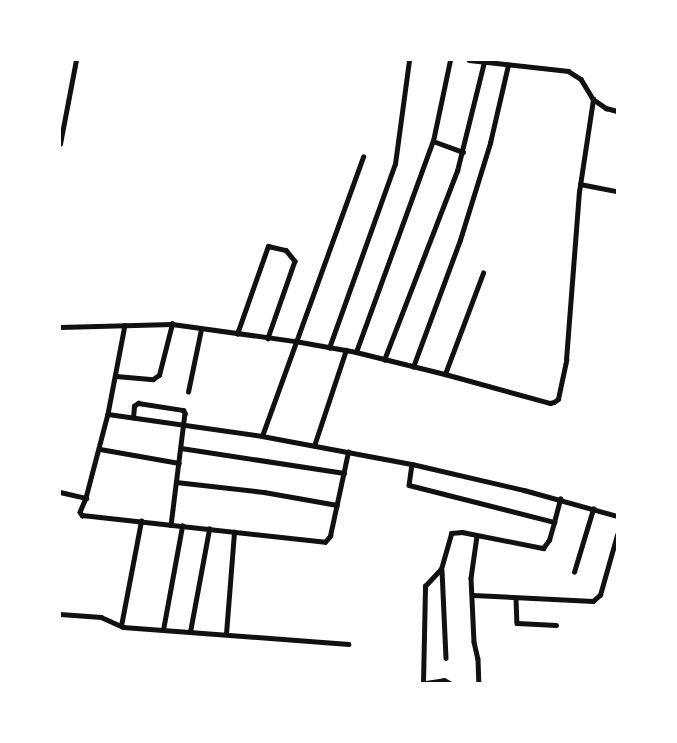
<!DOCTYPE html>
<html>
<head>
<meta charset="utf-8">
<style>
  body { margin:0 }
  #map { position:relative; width:677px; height:743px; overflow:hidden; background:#fff; font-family:"Noto Sans",sans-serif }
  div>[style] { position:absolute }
  .minor>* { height:4.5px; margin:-2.25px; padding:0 2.25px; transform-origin:2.25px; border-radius:2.25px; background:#111 }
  span { translate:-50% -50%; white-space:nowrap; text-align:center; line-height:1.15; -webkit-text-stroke:4.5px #fff; paint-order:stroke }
  .frame { position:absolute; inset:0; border:61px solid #fff; pointer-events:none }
</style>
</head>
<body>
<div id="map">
  <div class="minor">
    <div style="left:469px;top:60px;width:100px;rotate:6.3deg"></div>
    <div style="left:568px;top:71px;width:15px;rotate:32deg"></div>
    <div style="left:581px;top:79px;width:23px;rotate:59deg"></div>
    <div style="left:593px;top:99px;width:16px;rotate:35deg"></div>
    <div style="left:606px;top:108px;width:11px;rotate:15deg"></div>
    <div style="left:433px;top:141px;width:32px;rotate:20deg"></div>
    <div style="left:60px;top:144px;width:86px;rotate:-79.2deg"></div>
    <div style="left:580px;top:184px;width:38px;rotate:11deg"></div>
    <div style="left:125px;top:325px;width:91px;rotate:100.8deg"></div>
    <div style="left:108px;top:414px;width:87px;rotate:104.7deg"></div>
    <div style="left:86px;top:498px;width:15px;rotate:113deg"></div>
    <div style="left:80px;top:512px;width:4px;rotate:56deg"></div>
    <div style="left:82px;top:515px;width:244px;rotate:6.3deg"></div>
    <div style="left:325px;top:542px;width:8px;rotate:-50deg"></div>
    <div style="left:330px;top:536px;width:86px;rotate:-77.9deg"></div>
    <div style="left:60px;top:327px;width:112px;rotate:-1.5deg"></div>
    <div style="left:172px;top:324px;width:124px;rotate:7.9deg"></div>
    <div style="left:295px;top:341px;width:62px;rotate:10.2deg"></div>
    <div style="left:356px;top:352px;width:92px;rotate:13.9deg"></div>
    <div style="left:445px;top:374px;width:109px;rotate:15.4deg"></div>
    <div style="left:550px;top:403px;width:4px;rotate:-14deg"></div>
    <div style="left:554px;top:402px;width:5px;rotate:-37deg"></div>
    <div style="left:558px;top:399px;width:40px;rotate:-78deg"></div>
    <div style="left:566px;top:360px;width:169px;rotate:-85.6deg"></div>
    <div style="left:579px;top:192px;width:94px;rotate:-81.4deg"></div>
    <div style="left:237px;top:334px;width:93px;rotate:-70.6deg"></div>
    <div style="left:268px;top:246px;width:18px;rotate:13deg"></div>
    <div style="left:286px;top:250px;width:14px;rotate:51deg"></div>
    <div style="left:295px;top:261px;width:82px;rotate:109.3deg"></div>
    <div style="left:329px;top:348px;width:195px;rotate:-70.3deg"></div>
    <div style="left:395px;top:164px;width:105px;rotate:-82.3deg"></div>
    <div style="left:356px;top:352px;width:225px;rotate:-70deg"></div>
    <div style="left:433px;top:141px;width:83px;rotate:-78.1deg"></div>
    <div style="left:384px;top:360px;width:203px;rotate:-68.9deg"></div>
    <div style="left:457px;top:171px;width:112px;rotate:-76.1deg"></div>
    <div style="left:413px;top:367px;width:135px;rotate:-69.7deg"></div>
    <div style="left:460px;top:240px;width:102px;rotate:-72.8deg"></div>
    <div style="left:490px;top:143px;width:80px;rotate:-77deg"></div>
    <div style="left:445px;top:374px;width:108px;rotate:-69.4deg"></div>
    <div style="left:116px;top:376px;width:37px;rotate:5deg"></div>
    <div style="left:153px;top:379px;width:7px;rotate:-34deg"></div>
    <div style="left:159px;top:375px;width:53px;rotate:-75.7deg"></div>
    <div style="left:188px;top:392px;width:64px;rotate:-78.3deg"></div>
    <div style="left:108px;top:414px;width:156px;rotate:8.1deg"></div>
    <div style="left:262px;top:436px;width:153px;rotate:10.6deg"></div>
    <div style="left:412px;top:464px;width:115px;rotate:13.1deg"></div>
    <div style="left:524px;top:490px;width:97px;rotate:15.6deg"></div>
    <div style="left:133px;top:418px;width:12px;rotate:-85deg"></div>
    <div style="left:134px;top:406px;width:5px;rotate:-37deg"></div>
    <div style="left:138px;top:403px;width:46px;rotate:8.8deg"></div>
    <div style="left:183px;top:410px;width:4px;rotate:56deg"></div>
    <div style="left:185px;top:413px;width:113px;rotate:97.1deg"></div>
    <div style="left:262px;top:436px;width:297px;rotate:-70.1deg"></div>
    <div style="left:314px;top:446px;width:101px;rotate:-71.6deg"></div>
    <div style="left:181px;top:448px;width:165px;rotate:8.7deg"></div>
    <div style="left:100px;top:449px;width:80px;rotate:10deg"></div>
    <div style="left:412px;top:464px;width:21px;rotate:98deg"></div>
    <div style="left:409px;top:485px;width:150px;rotate:14.3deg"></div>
    <div style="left:554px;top:522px;width:24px;rotate:-75deg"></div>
    <div style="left:176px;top:482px;width:89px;rotate:6.5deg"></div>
    <div style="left:264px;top:492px;width:74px;rotate:10.1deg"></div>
    <div style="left:60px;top:492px;width:27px;rotate:13deg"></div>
    <div style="left:477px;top:536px;width:42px;rotate:98.1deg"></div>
    <div style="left:471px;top:578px;width:64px;rotate:87.3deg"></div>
    <div style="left:474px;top:642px;width:17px;rotate:77deg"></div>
    <div style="left:478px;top:659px;width:24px;rotate:88deg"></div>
    <div style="left:442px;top:570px;width:88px;rotate:87.4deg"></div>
    <div style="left:574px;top:572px;width:66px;rotate:-73.2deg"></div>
    <div style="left:473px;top:595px;width:120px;rotate:2.9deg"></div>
    <div style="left:593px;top:601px;width:9px;rotate:-41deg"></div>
    <div style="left:600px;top:595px;width:62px;rotate:-74.2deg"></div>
    <div style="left:516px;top:598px;width:25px;rotate:88deg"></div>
    <div style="left:517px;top:623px;width:39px;rotate:3deg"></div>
    <div style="left:60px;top:614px;width:41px;rotate:4.2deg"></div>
    <div style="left:101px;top:617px;width:24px;rotate:24deg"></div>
    <div style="left:123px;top:627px;width:226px;rotate:4.3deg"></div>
    <div style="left:121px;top:626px;width:107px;rotate:-79.2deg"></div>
    <div style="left:163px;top:630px;width:106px;rotate:-79.6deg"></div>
    <div style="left:190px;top:632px;width:105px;rotate:-79.5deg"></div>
    <div style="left:226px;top:634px;width:102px;rotate:-85.5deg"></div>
    <div style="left:423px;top:683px;width:97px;rotate:-88.8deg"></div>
    <div style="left:425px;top:586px;width:23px;rotate:-47deg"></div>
    <div style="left:441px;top:569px;width:37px;rotate:-74deg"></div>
    <div style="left:451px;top:533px;width:11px;rotate:-5deg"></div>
    <div style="left:462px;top:532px;width:83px;rotate:11.2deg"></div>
    <div style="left:543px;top:548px;width:10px;rotate:-53deg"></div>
    <div style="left:549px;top:540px;width:19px;rotate:-74deg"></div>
    <div style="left:426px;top:683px;width:18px;rotate:-9deg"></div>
    <div style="left:444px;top:680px;width:7px;rotate:27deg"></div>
  </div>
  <div class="frame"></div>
</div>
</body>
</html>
